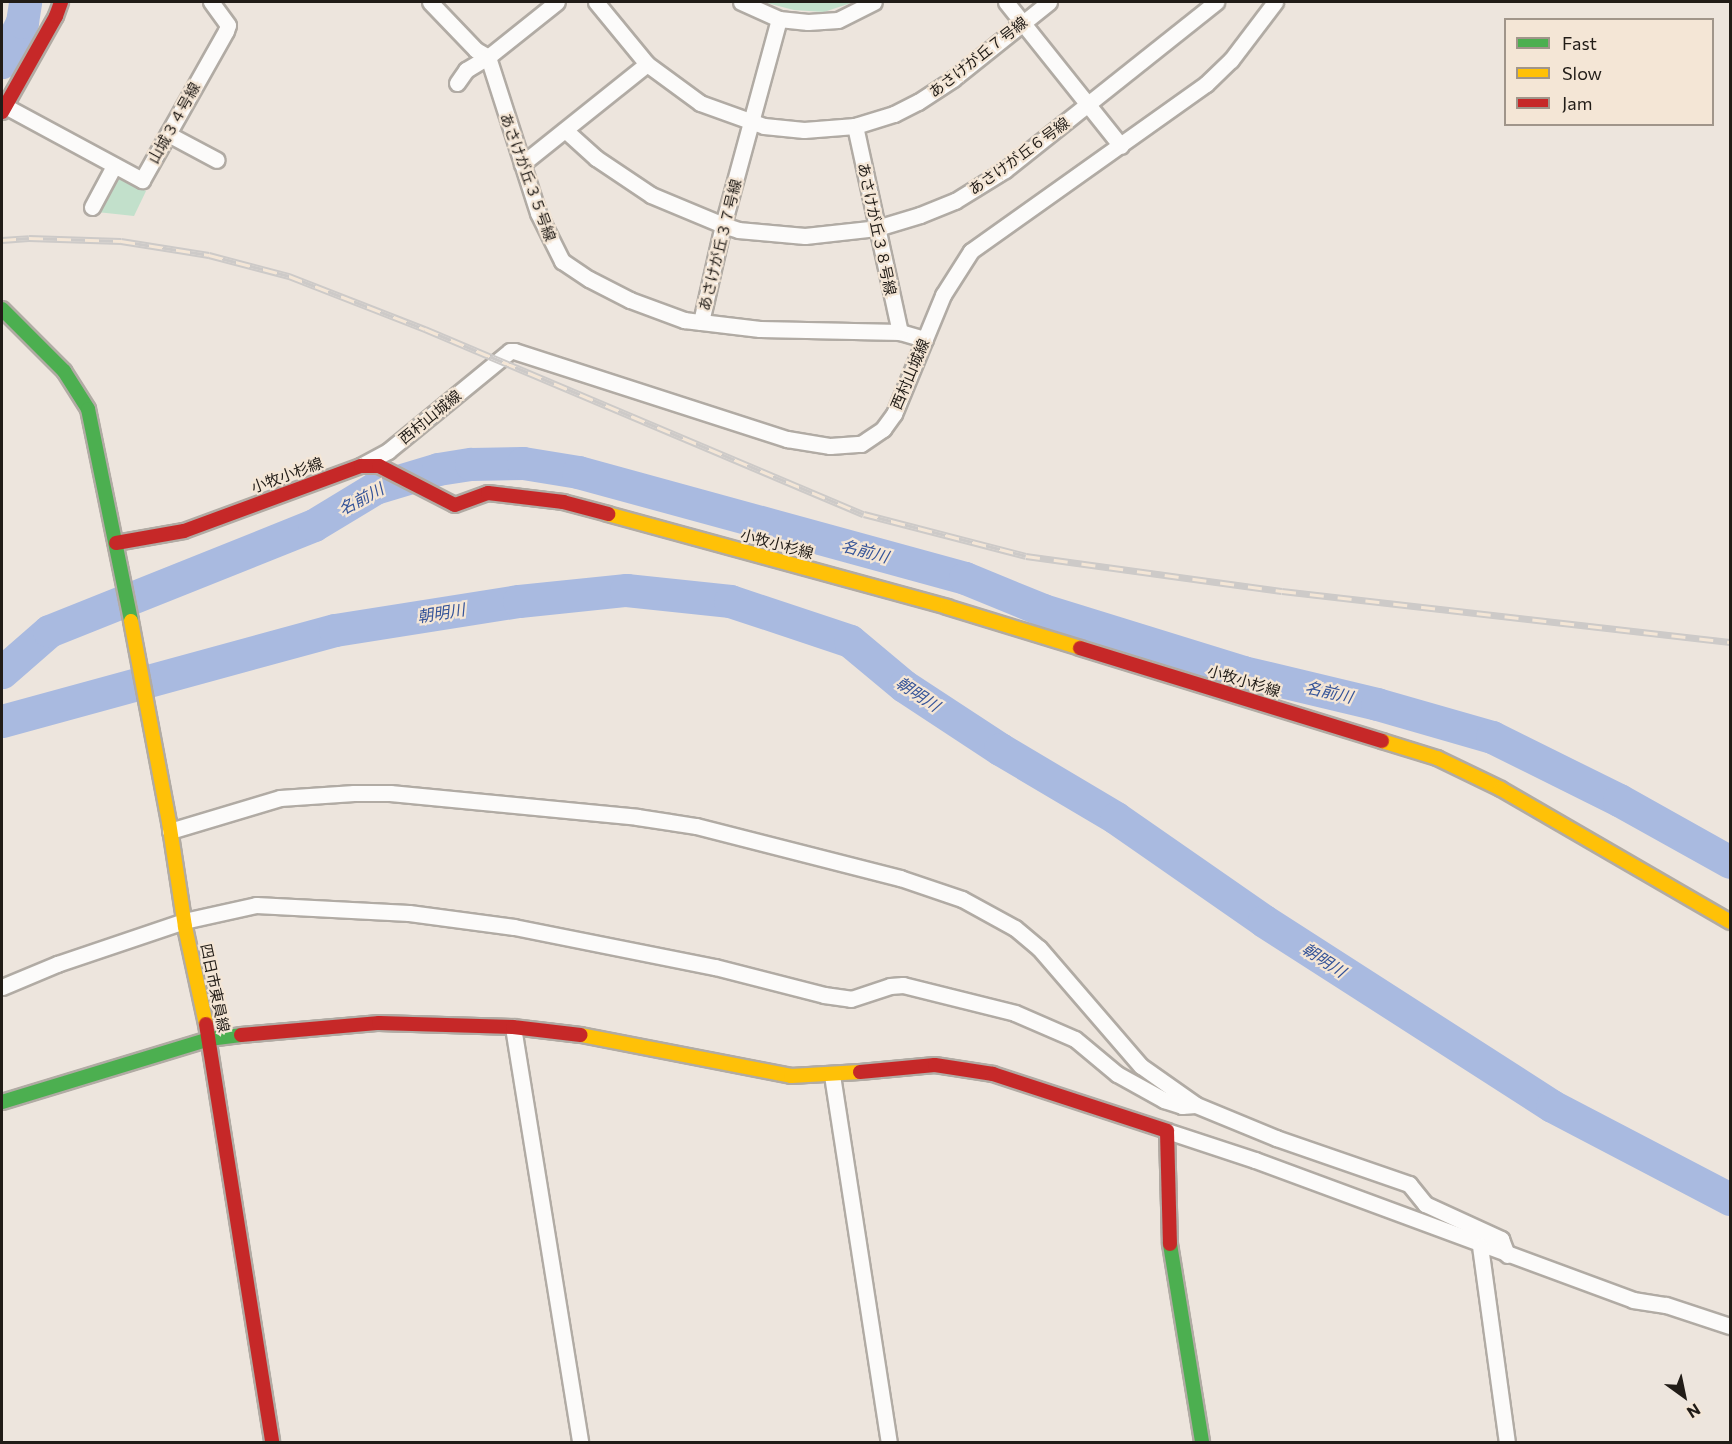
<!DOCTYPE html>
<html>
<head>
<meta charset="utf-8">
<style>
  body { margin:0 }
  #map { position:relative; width:1732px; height:1444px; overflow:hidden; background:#ede5dd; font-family:Commissioner,"Noto Sans JP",sans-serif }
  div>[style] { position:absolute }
  .green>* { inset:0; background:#c2e0cb }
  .river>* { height:33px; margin:-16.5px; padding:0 16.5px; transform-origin:16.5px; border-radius:16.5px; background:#a9bae0 }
  .roads { filter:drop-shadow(2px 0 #b1aba4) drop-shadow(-2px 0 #b1aba4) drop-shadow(0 2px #b1aba4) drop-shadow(0 -2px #b1aba4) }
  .street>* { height:15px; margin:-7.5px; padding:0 7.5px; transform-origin:7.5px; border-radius:7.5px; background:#fcfbfa }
  .fast>* { height:14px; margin:-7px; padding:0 7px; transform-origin:7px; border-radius:7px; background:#4caf50 }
  .slow>* { height:14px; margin:-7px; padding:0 7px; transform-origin:7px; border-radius:7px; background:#ffc107 }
  .jam>* { height:14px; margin:-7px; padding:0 7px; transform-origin:7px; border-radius:7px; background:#c62828 }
  .rail>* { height:7px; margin-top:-3.5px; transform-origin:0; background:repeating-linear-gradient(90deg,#f4e6d6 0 14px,#cdcac8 0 28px); box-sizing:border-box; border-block:2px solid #cdcac8 }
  span { translate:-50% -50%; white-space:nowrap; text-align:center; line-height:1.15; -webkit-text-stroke:4.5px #f4e6d6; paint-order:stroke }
  .street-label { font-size:15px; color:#211c17 }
  .water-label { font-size:16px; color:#345398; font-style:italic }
  .frame { position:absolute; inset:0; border:3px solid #211c17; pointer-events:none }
  .legend { position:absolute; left:1504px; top:18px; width:210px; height:108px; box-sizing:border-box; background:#f4e6d6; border:2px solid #a0958a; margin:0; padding:8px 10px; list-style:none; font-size:18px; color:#211c17 }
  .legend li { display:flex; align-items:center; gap:12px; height:30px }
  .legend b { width:30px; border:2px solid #a0958a }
  .north { position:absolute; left:1654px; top:1366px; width:60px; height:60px; -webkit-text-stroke:4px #f4e6d6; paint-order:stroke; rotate:147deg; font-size:16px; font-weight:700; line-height:24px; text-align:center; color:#211c17 }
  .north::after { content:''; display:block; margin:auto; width:21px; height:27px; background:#211c17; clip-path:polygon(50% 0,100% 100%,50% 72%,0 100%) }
</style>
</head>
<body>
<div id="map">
  <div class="green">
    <div style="clip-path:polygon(763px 2px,854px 2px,824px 12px,794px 10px)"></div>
    <div style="clip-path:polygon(122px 177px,146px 191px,134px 216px,97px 212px,113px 181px)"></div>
  </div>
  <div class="river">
    <div style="left:2px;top:62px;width:45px;rotate:-63.4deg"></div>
    <div style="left:22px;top:22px;width:20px;rotate:-81deg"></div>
    <div style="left:2px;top:672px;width:62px;rotate:-41.1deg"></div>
    <div style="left:49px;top:631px;width:285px;rotate:-21.8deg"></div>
    <div style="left:314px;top:525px;width:71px;rotate:-31.2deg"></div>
    <div style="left:375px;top:488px;width:66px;rotate:-16.8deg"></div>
    <div style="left:438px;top:469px;width:33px;rotate:-9deg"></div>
    <div style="left:471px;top:464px;width:52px;rotate:-1.1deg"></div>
    <div style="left:523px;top:463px;width:56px;rotate:9.3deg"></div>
    <div style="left:578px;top:472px;width:401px;rotate:15.3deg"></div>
    <div style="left:965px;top:578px;width:84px;rotate:22.3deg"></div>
    <div style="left:1043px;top:610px;width:209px;rotate:17.2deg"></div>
    <div style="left:1243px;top:672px;width:138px;rotate:13.4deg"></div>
    <div style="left:1377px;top:704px;width:120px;rotate:16deg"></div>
    <div style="left:1492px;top:737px;width:142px;rotate:26.4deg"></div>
    <div style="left:1619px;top:800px;width:127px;rotate:29.2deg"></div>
    <div style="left:2px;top:721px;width:345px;rotate:-15.3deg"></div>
    <div style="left:335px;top:630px;width:186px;rotate:-9deg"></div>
    <div style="left:519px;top:601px;width:108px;rotate:-5.9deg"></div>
    <div style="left:626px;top:590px;width:105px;rotate:6deg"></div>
    <div style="left:730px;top:601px;width:126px;rotate:18.4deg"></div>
    <div style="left:850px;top:641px;width:70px;rotate:39.8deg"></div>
    <div style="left:904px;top:686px;width:115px;rotate:33.3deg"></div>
    <div style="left:1000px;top:749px;width:135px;rotate:30.7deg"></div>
    <div style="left:1116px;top:818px;width:180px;rotate:34.8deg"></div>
    <div style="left:1264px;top:921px;width:342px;rotate:32.7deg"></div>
    <div style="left:1552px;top:1106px;width:201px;rotate:27.6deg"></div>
  </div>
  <div class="roads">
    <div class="street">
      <div style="left:430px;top:2px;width:66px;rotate:46.2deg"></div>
      <div style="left:476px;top:50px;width:14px;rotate:30deg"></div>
      <div style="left:488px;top:57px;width:164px;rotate:72.2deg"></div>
      <div style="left:538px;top:213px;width:54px;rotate:63.4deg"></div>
      <div style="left:562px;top:261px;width:32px;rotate:34deg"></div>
      <div style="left:589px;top:279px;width:46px;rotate:27.1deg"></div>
      <div style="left:630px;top:300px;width:58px;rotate:20.3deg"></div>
      <div style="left:684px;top:320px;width:17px;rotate:7deg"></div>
      <div style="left:596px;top:2px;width:80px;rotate:50.6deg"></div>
      <div style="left:647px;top:64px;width:66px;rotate:36.3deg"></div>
      <div style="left:700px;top:103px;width:68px;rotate:19.8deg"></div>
      <div style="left:764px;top:126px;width:40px;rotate:5.7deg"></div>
      <div style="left:804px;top:130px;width:51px;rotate:-4.5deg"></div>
      <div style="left:855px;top:126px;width:41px;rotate:-17.1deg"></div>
      <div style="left:894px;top:114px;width:27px;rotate:-27deg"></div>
      <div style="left:918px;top:102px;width:42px;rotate:-33.3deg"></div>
      <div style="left:953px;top:79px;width:123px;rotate:-38.7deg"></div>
      <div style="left:741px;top:2px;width:42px;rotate:24.1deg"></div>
      <div style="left:779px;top:19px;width:29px;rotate:6deg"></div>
      <div style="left:808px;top:22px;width:30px;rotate:-4deg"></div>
      <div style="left:838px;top:20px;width:40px;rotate:-26.6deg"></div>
      <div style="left:1006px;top:2px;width:184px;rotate:51.4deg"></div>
      <div style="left:779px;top:19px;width:213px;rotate:105.2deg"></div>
      <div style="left:723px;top:225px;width:99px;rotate:102.8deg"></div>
      <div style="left:701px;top:322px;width:59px;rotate:6.8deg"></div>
      <div style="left:760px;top:329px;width:140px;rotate:1.2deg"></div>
      <div style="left:900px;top:332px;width:26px;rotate:16deg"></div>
      <div style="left:457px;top:83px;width:16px;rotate:-55deg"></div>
      <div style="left:466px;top:70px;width:26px;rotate:-31deg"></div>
      <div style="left:488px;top:57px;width:88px;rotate:-38.6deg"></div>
      <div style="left:5px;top:106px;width:156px;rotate:28.4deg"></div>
      <div style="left:142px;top:180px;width:171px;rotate:-60.6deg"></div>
      <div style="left:226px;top:31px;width:6px;rotate:-72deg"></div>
      <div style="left:228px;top:25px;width:29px;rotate:-126deg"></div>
      <div style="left:855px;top:126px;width:211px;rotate:77.7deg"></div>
      <div style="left:565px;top:130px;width:42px;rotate:42.1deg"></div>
      <div style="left:596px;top:158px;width:66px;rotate:33.9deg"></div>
      <div style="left:651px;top:195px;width:78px;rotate:22.6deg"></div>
      <div style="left:723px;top:225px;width:16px;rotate:18deg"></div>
      <div style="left:738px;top:230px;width:67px;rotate:5.1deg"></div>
      <div style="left:805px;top:236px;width:72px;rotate:-6.3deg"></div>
      <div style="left:877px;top:228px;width:45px;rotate:-16.8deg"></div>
      <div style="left:920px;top:215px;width:38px;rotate:-22deg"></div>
      <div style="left:955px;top:201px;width:59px;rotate:-31.8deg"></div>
      <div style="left:1005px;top:170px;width:270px;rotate:-38.5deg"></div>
      <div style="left:168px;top:134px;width:55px;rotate:28deg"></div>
      <div style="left:522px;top:164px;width:160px;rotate:-38.7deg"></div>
      <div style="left:92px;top:207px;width:47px;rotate:-61.8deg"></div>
      <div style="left:362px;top:465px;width:30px;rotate:-28deg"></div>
      <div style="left:388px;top:451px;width:158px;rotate:-39.3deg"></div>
      <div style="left:510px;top:351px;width:4px"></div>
      <div style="left:514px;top:351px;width:287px;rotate:17.9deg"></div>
      <div style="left:787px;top:439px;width:44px;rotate:9.2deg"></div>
      <div style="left:830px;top:446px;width:31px;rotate:-4deg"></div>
      <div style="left:861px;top:444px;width:27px;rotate:-34deg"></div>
      <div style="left:883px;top:429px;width:19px;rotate:-54deg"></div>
      <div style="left:894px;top:414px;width:129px;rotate:-67.6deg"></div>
      <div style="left:943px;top:295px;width:52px;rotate:-57.5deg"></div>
      <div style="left:971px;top:251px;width:288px;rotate:-35.4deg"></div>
      <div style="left:1206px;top:84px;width:35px;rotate:-44deg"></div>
      <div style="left:1231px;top:60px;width:73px;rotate:-52.8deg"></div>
      <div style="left:170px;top:831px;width:115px;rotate:-16.7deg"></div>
      <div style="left:280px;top:798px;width:74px;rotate:-3.9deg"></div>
      <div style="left:354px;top:793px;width:36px"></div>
      <div style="left:390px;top:793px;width:248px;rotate:5.5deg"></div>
      <div style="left:637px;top:817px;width:60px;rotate:8.7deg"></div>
      <div style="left:696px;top:826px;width:211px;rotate:14.3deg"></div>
      <div style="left:900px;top:878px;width:65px;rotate:18.7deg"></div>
      <div style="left:962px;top:899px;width:60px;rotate:28.7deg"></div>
      <div style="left:1015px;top:928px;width:31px;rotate:40deg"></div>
      <div style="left:1039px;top:948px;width:156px;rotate:49.2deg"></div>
      <div style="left:1141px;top:1066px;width:67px;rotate:35.3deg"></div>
      <div style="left:1196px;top:1105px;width:87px;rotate:22.4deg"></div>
      <div style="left:1276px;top:1138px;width:141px;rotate:19.1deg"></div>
      <div style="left:1409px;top:1184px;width:26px;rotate:51deg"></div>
      <div style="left:1425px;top:1204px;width:84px;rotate:24.7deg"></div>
      <div style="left:1501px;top:1239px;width:17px;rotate:69deg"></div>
      <div style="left:2px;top:987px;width:60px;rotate:-22.7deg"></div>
      <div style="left:57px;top:964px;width:134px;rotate:-18.7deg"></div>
      <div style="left:184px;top:921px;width:74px;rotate:-12.5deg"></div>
      <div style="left:256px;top:905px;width:153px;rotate:3deg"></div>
      <div style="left:409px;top:913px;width:106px;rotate:7.6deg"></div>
      <div style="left:514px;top:927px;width:205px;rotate:11.3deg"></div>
      <div style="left:715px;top:967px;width:113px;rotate:14.4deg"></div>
      <div style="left:824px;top:995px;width:27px;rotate:8deg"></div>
      <div style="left:851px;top:999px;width:41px;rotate:-18.4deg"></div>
      <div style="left:890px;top:986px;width:13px;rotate:-4deg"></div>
      <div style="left:903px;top:985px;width:115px;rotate:14deg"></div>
      <div style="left:1015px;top:1013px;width:65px;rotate:23.4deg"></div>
      <div style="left:1075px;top:1039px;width:55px;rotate:39.8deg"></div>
      <div style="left:1117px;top:1074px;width:54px;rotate:29deg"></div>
      <div style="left:1164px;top:1100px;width:19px;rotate:18deg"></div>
      <div style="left:1182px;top:1106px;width:13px;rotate:-4deg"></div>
      <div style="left:513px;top:1027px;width:420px;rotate:80.8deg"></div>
      <div style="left:832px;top:1075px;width:371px;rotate:81.2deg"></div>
      <div style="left:1167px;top:1131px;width:93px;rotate:18.2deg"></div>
      <div style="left:1255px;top:1160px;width:403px;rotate:20.3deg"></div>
      <div style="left:1633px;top:1300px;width:33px;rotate:9deg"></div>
      <div style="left:1666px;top:1305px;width:67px;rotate:18.2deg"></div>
      <div style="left:1480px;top:1246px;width:198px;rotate:82.2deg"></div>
    </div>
    <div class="fast">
      <div style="left:2px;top:309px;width:88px;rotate:45deg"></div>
      <div style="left:64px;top:371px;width:45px;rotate:57.7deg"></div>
      <div style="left:88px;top:409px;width:216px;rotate:78.5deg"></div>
      <div style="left:2px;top:1102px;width:216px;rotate:-16.9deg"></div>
      <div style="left:209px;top:1039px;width:32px;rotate:-7deg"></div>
      <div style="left:1170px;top:1244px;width:201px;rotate:80.8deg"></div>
    </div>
    <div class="slow">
      <div style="left:608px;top:514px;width:352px;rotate:15.3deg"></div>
      <div style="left:947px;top:607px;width:139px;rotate:17.1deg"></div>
      <div style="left:131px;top:621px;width:205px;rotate:79.3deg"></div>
      <div style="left:169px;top:822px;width:106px;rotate:81.3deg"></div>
      <div style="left:185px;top:927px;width:99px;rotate:77.8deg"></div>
      <div style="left:1382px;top:741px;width:58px;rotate:17.2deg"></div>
      <div style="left:1437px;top:758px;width:71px;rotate:25.8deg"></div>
      <div style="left:1501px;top:789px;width:265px;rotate:30.1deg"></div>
      <div style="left:581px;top:1035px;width:214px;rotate:11deg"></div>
      <div style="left:791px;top:1076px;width:69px;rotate:-3.3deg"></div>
    </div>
    <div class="jam">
      <div style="left:2px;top:112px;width:110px;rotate:-60.6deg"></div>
      <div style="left:56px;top:16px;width:15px;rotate:-70deg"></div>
      <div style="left:116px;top:543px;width:69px;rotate:-10deg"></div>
      <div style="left:184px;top:531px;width:189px;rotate:-20.2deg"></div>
      <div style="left:361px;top:466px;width:18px"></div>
      <div style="left:379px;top:466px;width:85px;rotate:27.2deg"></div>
      <div style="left:455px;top:505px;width:35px;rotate:-20deg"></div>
      <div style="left:488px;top:493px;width:76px;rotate:6.8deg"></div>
      <div style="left:563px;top:502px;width:47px;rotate:14.9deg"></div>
      <div style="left:1080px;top:648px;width:316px;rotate:17.1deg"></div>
      <div style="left:206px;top:1024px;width:423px;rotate:81deg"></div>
      <div style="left:241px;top:1035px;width:139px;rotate:-5deg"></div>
      <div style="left:379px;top:1023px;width:134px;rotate:1.7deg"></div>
      <div style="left:513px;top:1027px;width:68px;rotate:6.7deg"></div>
      <div style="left:860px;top:1072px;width:75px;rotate:-5.3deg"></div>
      <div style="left:935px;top:1065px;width:59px;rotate:8.8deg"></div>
      <div style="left:993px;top:1074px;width:183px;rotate:18.1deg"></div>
      <div style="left:1167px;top:1131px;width:113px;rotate:88.5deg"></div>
    </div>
  </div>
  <div class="rail">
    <div style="left:2px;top:240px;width:27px;rotate:-4deg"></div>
    <div style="left:29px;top:238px;width:92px;rotate:1.9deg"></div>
    <div style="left:121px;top:241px;width:89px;rotate:9deg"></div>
    <div style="left:209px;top:255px;width:83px;rotate:14.7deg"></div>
    <div style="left:289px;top:276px;width:146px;rotate:21.3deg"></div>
    <div style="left:425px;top:329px;width:476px;rotate:22.9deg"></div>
    <div style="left:864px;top:514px;width:167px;rotate:14.5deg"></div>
    <div style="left:1026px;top:556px;width:258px;rotate:7.8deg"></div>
    <div style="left:1282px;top:591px;width:451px;rotate:6.5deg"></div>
  </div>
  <div class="street-label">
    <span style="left:978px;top:57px;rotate:-38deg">あさけが丘７号線</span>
    <span style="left:174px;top:123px;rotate:-61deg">山城３４号線</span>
    <span style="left:1019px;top:156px;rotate:-36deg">あさけが丘６号線</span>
    <span style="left:528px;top:177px;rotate:70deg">あさけが丘３５号線</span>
    <span style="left:877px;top:229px;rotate:78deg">あさけが丘３８号線</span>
    <span style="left:720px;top:245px;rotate:-76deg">あさけが丘３７号線</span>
    <span style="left:910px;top:374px;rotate:-67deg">西村山城線</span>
    <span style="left:430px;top:417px;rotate:-39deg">西村山城線</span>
    <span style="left:287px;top:475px;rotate:-20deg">小牧小杉線</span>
    <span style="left:777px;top:544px;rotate:15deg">小牧小杉線</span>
    <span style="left:1244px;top:681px;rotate:17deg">小牧小杉線</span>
    <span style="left:215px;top:988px;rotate:78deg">四日市東員線</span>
  </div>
  <div class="water-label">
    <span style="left:361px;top:499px;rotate:-28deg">名前川</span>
    <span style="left:865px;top:551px;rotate:15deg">名前川</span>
    <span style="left:441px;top:613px;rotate:-9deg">朝明川</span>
    <span style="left:1329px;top:692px;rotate:13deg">名前川</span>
    <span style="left:918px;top:694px;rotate:34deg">朝明川</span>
    <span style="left:1324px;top:960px;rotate:33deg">朝明川</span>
  </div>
  <div class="frame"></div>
  <ul class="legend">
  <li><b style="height:8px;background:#4caf50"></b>Fast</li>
  <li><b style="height:8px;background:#ffc107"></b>Slow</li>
  <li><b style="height:8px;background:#c62828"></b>Jam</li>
  </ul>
  <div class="north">N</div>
</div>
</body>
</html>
